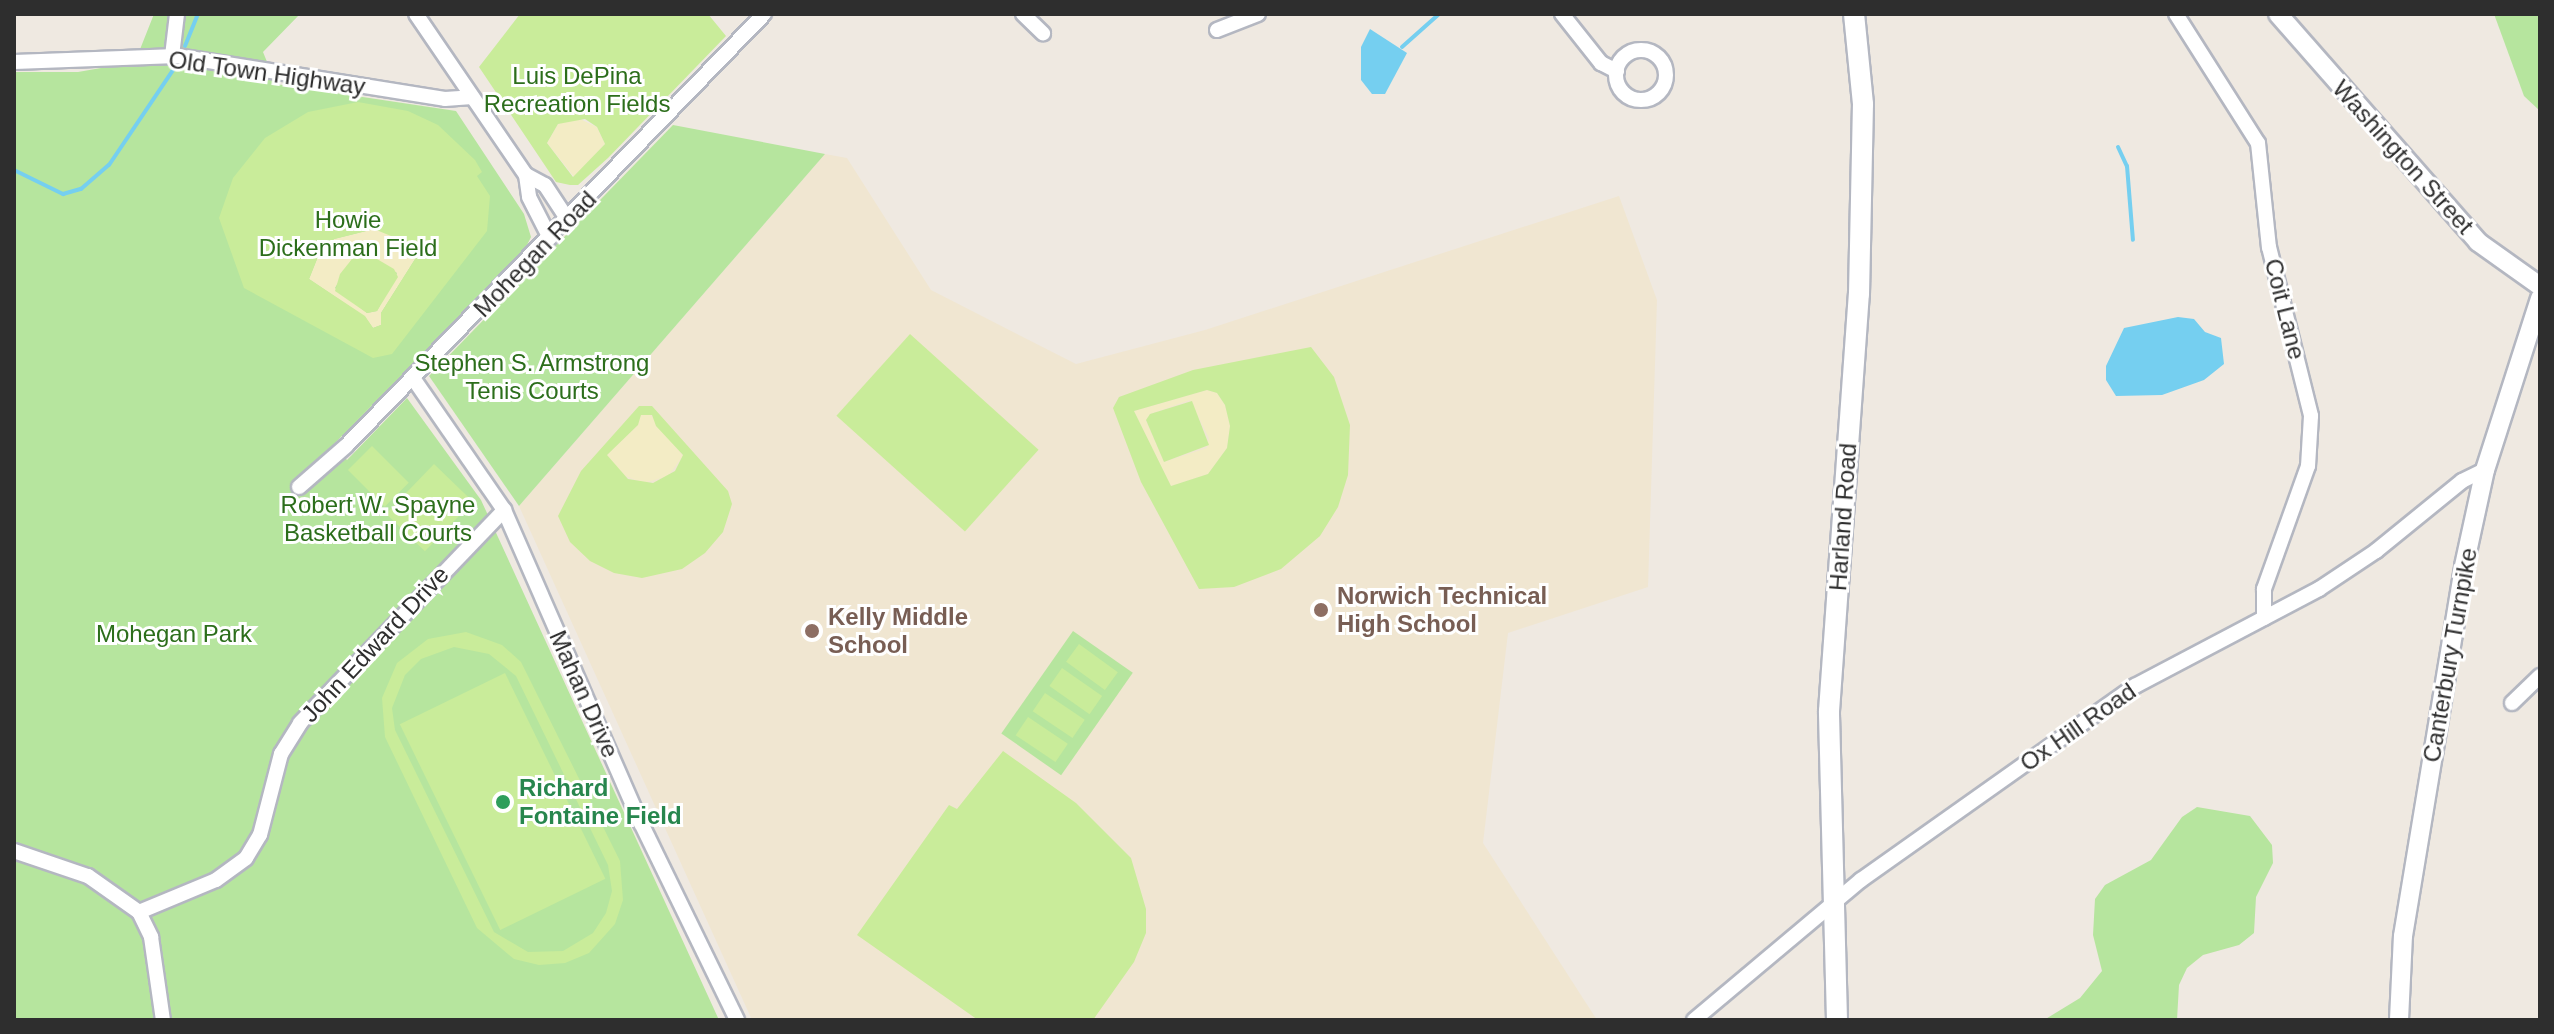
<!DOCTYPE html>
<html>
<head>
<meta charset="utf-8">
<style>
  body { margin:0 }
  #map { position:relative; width:2554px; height:1034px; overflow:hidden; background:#efe9e1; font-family:Arial,sans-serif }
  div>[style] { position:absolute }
  .education>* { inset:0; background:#f0e6d1 }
  .green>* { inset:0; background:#b6e59e; transform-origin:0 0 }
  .sand>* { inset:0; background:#f3ecc5 }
  .pitch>* { inset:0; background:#c9ec9a; transform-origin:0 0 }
  .water>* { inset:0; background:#75cff0 }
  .stream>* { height:4px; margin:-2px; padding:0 2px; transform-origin:2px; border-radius:2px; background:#75cff0 }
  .roads { filter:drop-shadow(2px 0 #b4b7c1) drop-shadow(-2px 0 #b4b7c1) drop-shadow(0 2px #b4b7c1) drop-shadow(0 -2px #b4b7c1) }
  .minor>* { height:14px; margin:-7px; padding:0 7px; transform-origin:7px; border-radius:7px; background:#fff }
  .minor>.ring { margin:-7px; padding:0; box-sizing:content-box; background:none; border:14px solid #fff; border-radius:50% }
  .tertiary>* { height:18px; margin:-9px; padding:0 9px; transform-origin:9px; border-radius:9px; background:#fff }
  .secondary>* { height:20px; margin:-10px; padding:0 10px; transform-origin:10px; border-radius:10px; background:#fff }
  .dots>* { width:22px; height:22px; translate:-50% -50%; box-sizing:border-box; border:4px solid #fff; border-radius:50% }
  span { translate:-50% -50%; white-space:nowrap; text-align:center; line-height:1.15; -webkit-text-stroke:6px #fff; paint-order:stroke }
  .street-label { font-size:24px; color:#2e2e2e }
  .park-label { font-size:24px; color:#2c6e1b }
  .education-label { font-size:24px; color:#785e54; font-weight:700 }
  .left { translate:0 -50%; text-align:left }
  .leisure-label { font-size:24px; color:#27864d; font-weight:700 }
  .frame { position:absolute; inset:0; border:16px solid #2e2e2e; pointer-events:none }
</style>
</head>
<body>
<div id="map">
  <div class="education">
    <div style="clip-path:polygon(825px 154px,847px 158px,931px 290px,1076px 364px,1205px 330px,1619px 196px,1657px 300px,1648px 587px,1508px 633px,1483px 843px,1597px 1020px,752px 1020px,519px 506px)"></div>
  </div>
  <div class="green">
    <div style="clip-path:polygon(154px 14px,300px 14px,263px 52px,276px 84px,456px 111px,524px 214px,531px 237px,524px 251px,334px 444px,347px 460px,407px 398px,481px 500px,719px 1020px,14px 1020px,14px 72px,78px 72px,135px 62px)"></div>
    <div style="clip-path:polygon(2494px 14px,2540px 14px,2540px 111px,2524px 96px)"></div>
    <div style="clip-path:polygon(673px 125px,825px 154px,519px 506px,429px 376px)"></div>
    <div style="left:1073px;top:631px;width:73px;height:125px;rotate:35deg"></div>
    <div style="clip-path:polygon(2197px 807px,2250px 816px,2272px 845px,2273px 863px,2256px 897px,2254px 933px,2239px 945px,2203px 955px,2187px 968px,2179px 985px,2177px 1020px,2044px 1020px,2080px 998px,2102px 971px,2093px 935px,2095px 899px,2105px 885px,2151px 860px,2182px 817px)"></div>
  </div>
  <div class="sand">
    <div style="clip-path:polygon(578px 118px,597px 127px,605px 144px,574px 177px,547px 143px,558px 124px)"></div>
    <div style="clip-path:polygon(evenodd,374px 229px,394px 235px,417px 256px,381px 313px,381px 325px,373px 328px,365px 317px,309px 279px,319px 254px,334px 239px,374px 229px,358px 249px,397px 273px,377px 311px,367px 313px,335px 288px,358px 249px)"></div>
    <div style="clip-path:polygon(evenodd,1207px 390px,1217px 393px,1225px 405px,1230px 426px,1227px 448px,1208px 474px,1171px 486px,1134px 411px,1207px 390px,1190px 400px,1209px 438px,1207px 448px,1164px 462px,1146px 421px,1150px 414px,1190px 400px)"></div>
    <div style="clip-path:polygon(649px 413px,683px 456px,668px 476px,644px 483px,620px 474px,607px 455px,637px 426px,641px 415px)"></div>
  </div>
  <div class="pitch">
    <div style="clip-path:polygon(evenodd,520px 14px,708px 14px,726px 36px,608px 158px,578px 185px,570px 185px,556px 182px,479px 67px,520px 14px,585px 119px,597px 127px,605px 144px,573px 177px,547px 143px,558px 124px,585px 119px)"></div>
    <div style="clip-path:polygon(evenodd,358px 102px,408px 111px,438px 125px,475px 160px,482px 172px,477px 176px,490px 196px,487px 231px,392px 354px,373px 358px,244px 288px,219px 218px,233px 178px,265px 138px,308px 112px,358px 102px,374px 229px,403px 241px,417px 256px,381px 313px,381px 325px,373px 328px,365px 316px,309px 279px,319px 254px,334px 239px,374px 229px)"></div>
    <div style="clip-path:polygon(360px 249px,394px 269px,398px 277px,377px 311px,367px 313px,335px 291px,340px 274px)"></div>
    <div style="left:910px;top:334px;width:173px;height:110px;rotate:42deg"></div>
    <div style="clip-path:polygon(evenodd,1311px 347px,1334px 377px,1350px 425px,1348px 475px,1338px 507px,1320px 536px,1281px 569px,1234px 587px,1199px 589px,1141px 482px,1113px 408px,1119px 397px,1193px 370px,1311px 347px,1207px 390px,1217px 393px,1225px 405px,1230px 426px,1227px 448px,1208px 474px,1171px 486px,1134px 411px,1207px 390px)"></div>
    <div style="clip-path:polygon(1192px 401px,1209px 445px,1164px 462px,1146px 420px,1150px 414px)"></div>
    <div style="clip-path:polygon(evenodd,639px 406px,652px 406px,728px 491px,732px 504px,723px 532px,705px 553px,682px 569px,642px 578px,614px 573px,590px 561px,570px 542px,558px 516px,581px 471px,639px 406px,641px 415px,652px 415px,656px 426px,683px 455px,675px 471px,653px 483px,628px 479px,607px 455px,638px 425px,641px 415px)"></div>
    <div style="left:372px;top:446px;width:52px;height:34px;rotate:45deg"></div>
    <div style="left:434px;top:464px;width:54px;height:69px;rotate:44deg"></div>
    <div style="clip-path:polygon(evenodd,466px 632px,502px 645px,521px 662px,620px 861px,623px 900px,615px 924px,589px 953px,565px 963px,539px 965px,514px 959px,477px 928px,385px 737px,382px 698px,397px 663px,428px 639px,466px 632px,454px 647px,489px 654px,516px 676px,608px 865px,612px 891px,606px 913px,593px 933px,563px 951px,528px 952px,494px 932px,395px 730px,392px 708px,405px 675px,421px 659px,454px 647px)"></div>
    <div style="left:1079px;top:644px;width:48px;height:22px;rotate:36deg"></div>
    <div style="left:1062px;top:668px;width:49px;height:22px;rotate:35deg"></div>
    <div style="left:505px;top:673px;width:229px;height:117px;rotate:64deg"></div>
    <div style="left:1045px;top:693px;width:48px;height:22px;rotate:34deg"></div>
    <div style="left:1028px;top:717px;width:48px;height:22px;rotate:34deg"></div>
    <div style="clip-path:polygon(1003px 751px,1076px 803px,1131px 858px,1146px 909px,1146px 933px,1134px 962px,1093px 1020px,978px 1020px,857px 935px,949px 805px,957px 809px)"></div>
  </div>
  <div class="water">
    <div style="clip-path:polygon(1370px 29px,1407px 53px,1385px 94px,1372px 94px,1361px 80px,1361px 47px)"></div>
    <div style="clip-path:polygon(2178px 317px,2194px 319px,2205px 332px,2221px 338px,2224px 364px,2204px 380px,2162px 395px,2116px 396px,2106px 380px,2106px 366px,2124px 328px)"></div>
  </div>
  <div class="stream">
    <div style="left:185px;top:46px;width:35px;rotate:-68deg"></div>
    <div style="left:1402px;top:47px;width:50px;rotate:-41.7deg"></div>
    <div style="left:2118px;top:147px;width:21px;rotate:65deg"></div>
    <div style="left:2127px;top:166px;width:74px;rotate:85.4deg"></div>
    <div style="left:14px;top:170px;width:55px;rotate:26.1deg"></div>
    <div style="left:63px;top:194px;width:19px;rotate:-16deg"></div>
    <div style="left:81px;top:189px;width:37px;rotate:-41deg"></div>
    <div style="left:109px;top:165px;width:118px;rotate:-56deg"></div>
  </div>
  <div class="roads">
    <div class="minor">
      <div style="left:416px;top:14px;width:195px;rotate:55.7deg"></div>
      <div style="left:526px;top:175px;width:22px;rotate:82deg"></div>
      <div style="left:529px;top:197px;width:46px;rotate:62.9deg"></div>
      <div style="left:1023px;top:14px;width:28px;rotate:44deg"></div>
      <div style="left:1562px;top:14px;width:63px;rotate:51.5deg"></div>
      <div style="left:1601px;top:63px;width:18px;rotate:27deg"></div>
      <div style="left:2176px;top:14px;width:153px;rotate:57.6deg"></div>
      <div style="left:2258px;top:143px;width:105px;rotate:84deg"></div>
      <div style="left:2269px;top:247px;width:174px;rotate:76deg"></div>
      <div style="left:2311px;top:416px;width:50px;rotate:93.4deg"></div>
      <div style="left:2308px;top:466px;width:131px;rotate:109.7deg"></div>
      <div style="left:2264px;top:589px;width:29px;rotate:90deg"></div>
      <div style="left:1217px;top:30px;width:44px;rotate:-21.3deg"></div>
      <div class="ring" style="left:1616px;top:50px;width:36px;height:36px"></div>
      <div style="left:172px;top:56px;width:42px;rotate:-83.2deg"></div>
      <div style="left:14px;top:62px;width:163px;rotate:-2.1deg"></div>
      <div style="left:177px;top:56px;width:271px;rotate:9.1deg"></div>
      <div style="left:445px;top:99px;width:27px;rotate:-4deg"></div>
      <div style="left:526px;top:175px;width:21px;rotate:28deg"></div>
      <div style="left:545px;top:185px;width:42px;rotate:56.7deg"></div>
      <div style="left:413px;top:378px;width:160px;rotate:55.4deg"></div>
      <div style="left:504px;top:510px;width:342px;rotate:66.4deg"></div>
      <div style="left:641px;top:823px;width:219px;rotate:64deg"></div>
      <div style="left:299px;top:487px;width:62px;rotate:-41.1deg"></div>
      <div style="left:346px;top:446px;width:601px;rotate:-45.94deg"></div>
      <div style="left:2512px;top:703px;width:39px;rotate:-44deg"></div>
      <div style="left:14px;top:851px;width:78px;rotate:18.7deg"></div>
      <div style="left:88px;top:876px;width:62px;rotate:35.2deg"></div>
      <div style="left:139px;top:912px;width:28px;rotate:64deg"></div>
      <div style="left:151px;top:937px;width:84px;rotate:81.8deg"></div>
      <div style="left:139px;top:912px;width:83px;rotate:-22.6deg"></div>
      <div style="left:216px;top:880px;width:37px;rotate:-36deg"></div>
      <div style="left:246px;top:858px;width:27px;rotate:-59deg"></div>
      <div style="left:260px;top:835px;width:84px;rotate:-75.5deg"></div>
      <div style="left:281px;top:754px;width:36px;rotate:-58deg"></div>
      <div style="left:300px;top:723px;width:295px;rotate:-46.2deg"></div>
      <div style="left:1694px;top:1020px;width:218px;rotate:-40deg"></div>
      <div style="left:1861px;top:880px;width:336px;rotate:-35.3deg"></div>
      <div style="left:2135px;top:686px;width:208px;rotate:-27.8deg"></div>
      <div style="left:2319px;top:589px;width:69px;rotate:-33.7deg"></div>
      <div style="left:2376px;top:551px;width:111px;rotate:-39.1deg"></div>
      <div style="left:2462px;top:481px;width:25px;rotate:-26deg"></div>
    </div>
    <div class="tertiary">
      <div style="left:2278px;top:14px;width:303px;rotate:48.7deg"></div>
      <div style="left:2478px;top:242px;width:76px;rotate:35.4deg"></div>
      <div style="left:2399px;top:1020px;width:84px;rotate:-87.3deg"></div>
      <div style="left:2403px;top:936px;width:375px;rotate:-80.6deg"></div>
      <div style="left:2464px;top:566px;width:98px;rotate:-77.7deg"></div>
      <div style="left:2485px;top:470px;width:180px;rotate:-72.2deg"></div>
    </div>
    <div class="secondary">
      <div style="left:1837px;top:1020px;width:309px;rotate:-91.5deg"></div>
      <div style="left:1829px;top:711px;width:418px;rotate:-85.9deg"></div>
      <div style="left:1859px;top:294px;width:190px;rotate:-88.8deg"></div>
      <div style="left:1863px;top:104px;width:90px;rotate:-95.7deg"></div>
    </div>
  </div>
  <div class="dots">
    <div style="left:1321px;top:610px;background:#8d6e63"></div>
    <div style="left:812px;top:631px;background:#8d6e63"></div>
    <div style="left:503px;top:802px;background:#2e9e5b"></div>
  </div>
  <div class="street-label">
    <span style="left:267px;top:73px;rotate:8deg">Old Town Highway</span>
    <span style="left:2403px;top:157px;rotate:48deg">Washington Street</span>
    <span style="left:535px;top:254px;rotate:-46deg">Mohegan Road</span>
    <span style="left:2285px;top:309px;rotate:76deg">Coit Lane</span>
    <span style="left:1843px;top:517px;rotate:-86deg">Harland Road</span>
    <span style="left:375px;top:644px;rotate:-47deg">John Edward Drive</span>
    <span style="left:2450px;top:655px;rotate:-80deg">Canterbury Turnpike</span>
    <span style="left:584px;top:694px;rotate:66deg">Mahan Drive</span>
    <span style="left:2078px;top:727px;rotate:-35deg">Ox Hill Road</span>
  </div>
  <div class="park-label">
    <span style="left:577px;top:90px">Luis DePina<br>Recreation Fields</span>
    <span style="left:348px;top:234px">Howie<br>Dickenman Field</span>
    <span style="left:532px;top:377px">Stephen S. Armstrong<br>Tenis Courts</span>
    <span style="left:378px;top:519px">Robert W. Spayne<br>Basketball Courts</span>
    <span style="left:174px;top:634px">Mohegan Park</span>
  </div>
  <div class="education-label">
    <span class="left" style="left:1337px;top:610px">Norwich Technical<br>High School</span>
    <span class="left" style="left:828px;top:631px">Kelly Middle<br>School</span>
  </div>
  <div class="leisure-label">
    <span class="left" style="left:519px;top:802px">Richard<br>Fontaine Field</span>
  </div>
  <div class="frame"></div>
</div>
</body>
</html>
